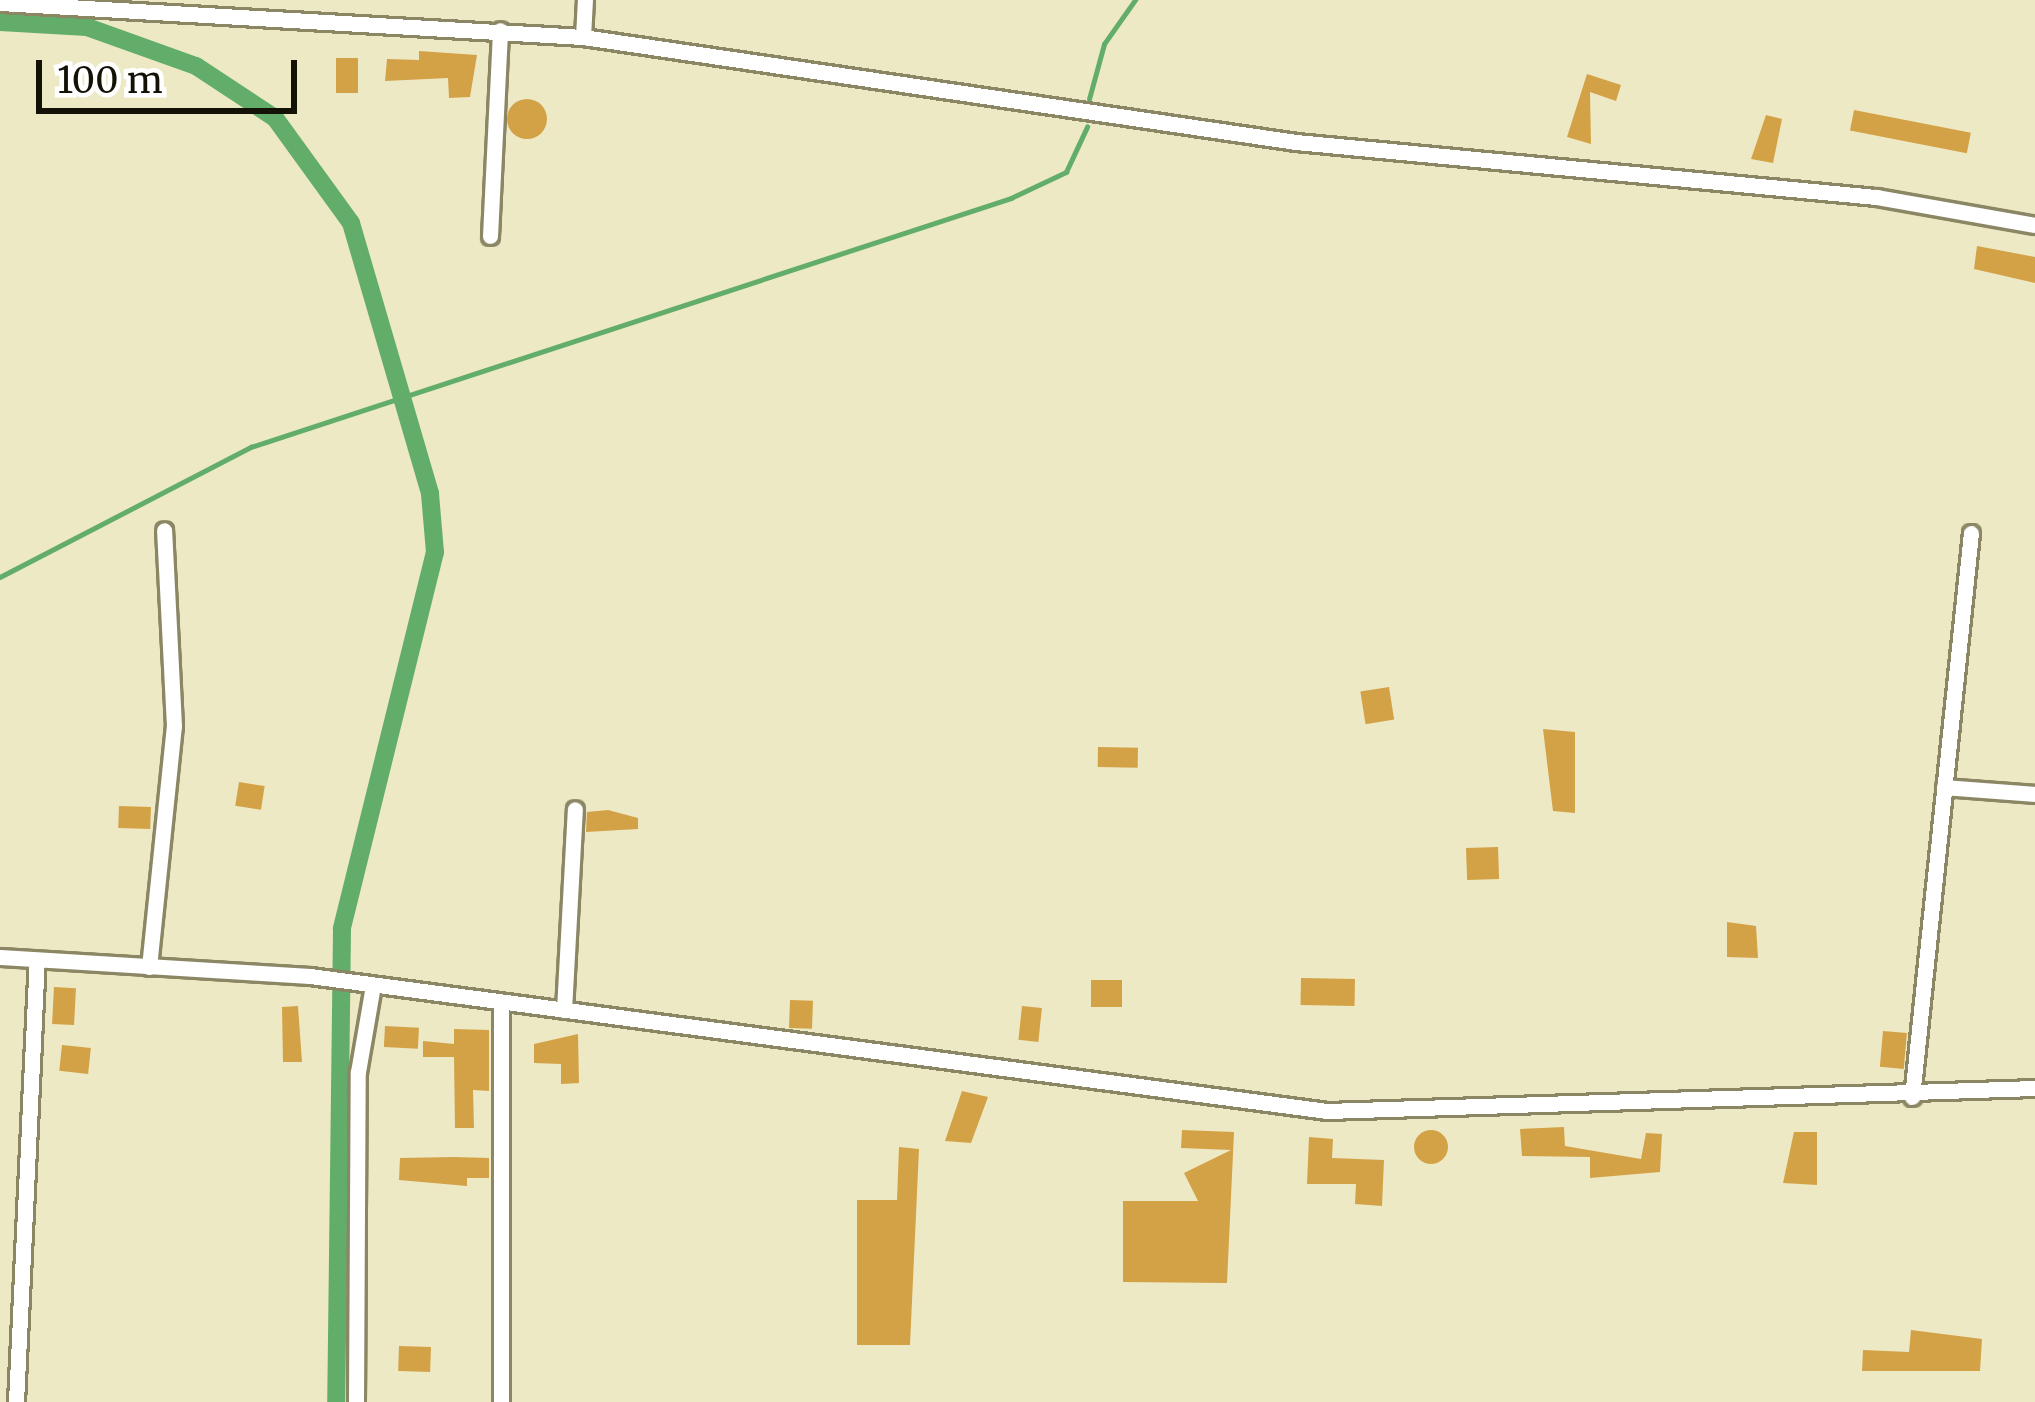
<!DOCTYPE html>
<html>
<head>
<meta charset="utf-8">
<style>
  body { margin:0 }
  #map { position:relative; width:2035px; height:1402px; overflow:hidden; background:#ede9c4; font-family:Merriweather,serif }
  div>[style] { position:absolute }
  .stream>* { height:4.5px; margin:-2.25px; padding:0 2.25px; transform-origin:2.25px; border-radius:2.25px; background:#63ad6a }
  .canal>* { height:18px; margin:-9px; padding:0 9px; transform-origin:9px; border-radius:9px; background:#63ad6a }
  .building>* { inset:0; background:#d3a247; transform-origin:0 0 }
  .round { border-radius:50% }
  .roads { filter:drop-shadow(3px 0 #8b8765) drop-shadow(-3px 0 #8b8765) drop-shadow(0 3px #8b8765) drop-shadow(0 -3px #8b8765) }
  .street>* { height:15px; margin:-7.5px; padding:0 7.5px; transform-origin:7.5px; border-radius:7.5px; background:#fff }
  span { translate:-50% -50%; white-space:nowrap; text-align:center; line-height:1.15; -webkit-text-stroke:9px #fff; paint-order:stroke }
  .scale { position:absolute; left:36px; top:60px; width:261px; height:54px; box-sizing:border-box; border:6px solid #141206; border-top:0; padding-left:15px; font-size:36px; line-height:42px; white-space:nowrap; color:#141206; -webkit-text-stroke:9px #fff; paint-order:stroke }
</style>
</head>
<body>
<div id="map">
  <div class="stream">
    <div style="left:1089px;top:99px;width:57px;rotate:-74.7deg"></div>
    <div style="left:1104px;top:44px;width:54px;rotate:-54.8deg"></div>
    <div style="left:0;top:577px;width:283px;rotate:-27.4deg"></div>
    <div style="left:251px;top:447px;width:800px;rotate:-18.14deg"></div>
    <div style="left:1011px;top:198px;width:61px;rotate:-25.3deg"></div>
    <div style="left:1066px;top:172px;width:50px;rotate:-65deg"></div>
  </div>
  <div class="canal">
    <div style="left:0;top:22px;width:87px;rotate:3.3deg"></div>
    <div style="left:87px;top:27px;width:116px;rotate:19.7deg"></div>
    <div style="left:196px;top:66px;width:95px;rotate:33.4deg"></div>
    <div style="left:275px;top:118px;width:130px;rotate:54.1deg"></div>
    <div style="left:351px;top:223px;width:282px;rotate:73.7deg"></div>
    <div style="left:430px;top:494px;width:58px;rotate:85.1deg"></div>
    <div style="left:435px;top:552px;width:388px;rotate:103.9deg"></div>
    <div style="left:342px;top:929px;width:473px;rotate:90.7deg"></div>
  </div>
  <div class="building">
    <div style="clip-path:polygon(419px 51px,477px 55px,470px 97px,449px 98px,448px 78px,385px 81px,387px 59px,419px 60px)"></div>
    <div style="left:336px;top:58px;width:22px;height:35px"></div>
    <div style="clip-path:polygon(1587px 74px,1621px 85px,1616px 101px,1590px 92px,1591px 144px,1567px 137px)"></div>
    <div class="round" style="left:507px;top:99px;width:40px;height:40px"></div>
    <div style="left:1854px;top:110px;width:119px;height:21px;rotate:11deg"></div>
    <div style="clip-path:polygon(1766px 115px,1782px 119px,1773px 163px,1751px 159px)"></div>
    <div style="clip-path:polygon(1977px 246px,2035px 257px,2035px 283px,1974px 269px)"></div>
    <div style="left:1389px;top:687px;width:33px;height:29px;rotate:81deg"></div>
    <div style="clip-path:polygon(1543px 729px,1575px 732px,1575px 813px,1553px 811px)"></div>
    <div style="left:1098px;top:747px;width:40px;height:20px;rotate:1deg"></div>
    <div style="left:239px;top:782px;width:26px;height:24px;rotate:9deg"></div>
    <div style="left:119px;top:806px;width:32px;height:22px;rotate:2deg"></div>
    <div style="clip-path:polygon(608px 810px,638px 818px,638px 829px,586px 832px,587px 812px)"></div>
    <div style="left:1498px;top:847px;width:32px;height:32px;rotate:88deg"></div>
    <div style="clip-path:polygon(1727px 922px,1756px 926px,1758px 958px,1727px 957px)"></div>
    <div style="left:1301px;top:978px;width:54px;height:27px;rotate:1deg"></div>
    <div style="left:1091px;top:980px;width:31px;height:27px"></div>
    <div style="left:54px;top:987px;width:22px;height:37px;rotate:3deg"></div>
    <div style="left:790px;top:1000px;width:23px;height:28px;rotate:2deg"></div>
    <div style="clip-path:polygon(298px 1006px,302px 1062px,283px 1062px,282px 1007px)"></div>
    <div style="left:1022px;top:1006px;width:20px;height:34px;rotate:6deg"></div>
    <div style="left:385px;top:1026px;width:34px;height:21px;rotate:3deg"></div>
    <div style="clip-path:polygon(454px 1029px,489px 1030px,489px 1091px,473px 1090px,474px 1128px,455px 1128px,454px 1057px,423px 1057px,423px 1041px,454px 1044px)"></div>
    <div style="left:1883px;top:1031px;width:24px;height:36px;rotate:5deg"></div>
    <div style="clip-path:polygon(578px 1034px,579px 1083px,561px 1084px,561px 1064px,534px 1063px,534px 1044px)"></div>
    <div style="left:62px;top:1045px;width:29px;height:26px;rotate:6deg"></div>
    <div style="clip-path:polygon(962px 1091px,988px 1097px,971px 1143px,945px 1141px)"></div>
    <div style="clip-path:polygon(1564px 1127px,1565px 1146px,1641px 1159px,1646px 1133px,1662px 1134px,1660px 1172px,1590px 1178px,1590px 1157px,1522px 1156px,1520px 1129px)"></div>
    <div style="clip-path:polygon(1182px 1130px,1234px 1132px,1227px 1283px,1123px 1282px,1123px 1201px,1198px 1201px,1184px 1173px,1231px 1150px,1181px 1148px)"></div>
    <div class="round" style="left:1414px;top:1130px;width:34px;height:34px"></div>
    <div style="clip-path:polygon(1794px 1132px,1817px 1132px,1817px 1185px,1783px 1183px)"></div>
    <div style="clip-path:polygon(1309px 1137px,1333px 1139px,1332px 1158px,1384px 1160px,1382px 1206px,1355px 1204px,1356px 1184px,1307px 1184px)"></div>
    <div style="clip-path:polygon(899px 1147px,919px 1149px,910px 1345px,857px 1345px,857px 1200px,897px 1200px)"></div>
    <div style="clip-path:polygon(454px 1157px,489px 1158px,489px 1178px,467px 1178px,467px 1186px,399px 1180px,400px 1158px)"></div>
    <div style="clip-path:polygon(1911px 1330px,1982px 1339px,1980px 1371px,1862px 1371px,1863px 1350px,1909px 1352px)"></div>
    <div style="left:399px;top:1346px;width:32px;height:25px;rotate:2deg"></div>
  </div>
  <div class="roads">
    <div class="street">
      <div style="left:0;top:3px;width:584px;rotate:3.34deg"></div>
      <div style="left:583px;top:37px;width:721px;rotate:8.38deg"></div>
      <div style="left:1296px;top:142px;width:583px;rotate:5.42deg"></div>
      <div style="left:1876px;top:197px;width:161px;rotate:10deg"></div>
      <div style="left:583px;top:37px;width:37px;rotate:-87deg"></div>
      <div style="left:490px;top:236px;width:206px;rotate:-87.2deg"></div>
      <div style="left:1944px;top:787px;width:91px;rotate:4.4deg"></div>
      <div style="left:0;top:957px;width:311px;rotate:3.5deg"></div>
      <div style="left:310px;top:976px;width:1026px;rotate:7.56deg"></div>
      <div style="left:1327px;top:1111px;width:708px;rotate:-1.86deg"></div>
      <div style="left:149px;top:967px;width:242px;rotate:-84.1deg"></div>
      <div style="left:174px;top:726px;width:196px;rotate:-92.9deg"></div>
      <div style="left:501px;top:1002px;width:400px;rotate:90deg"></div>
      <div style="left:564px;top:1010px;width:201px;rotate:-86.9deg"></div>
      <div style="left:1912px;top:1097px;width:567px;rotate:-84.03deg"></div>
      <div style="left:16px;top:1402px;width:442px;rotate:-87.3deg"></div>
      <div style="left:356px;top:1402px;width:330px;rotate:-89.7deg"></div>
      <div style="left:358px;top:1072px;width:88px;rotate:-80.2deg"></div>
    </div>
  </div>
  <div class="scale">100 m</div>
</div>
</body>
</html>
